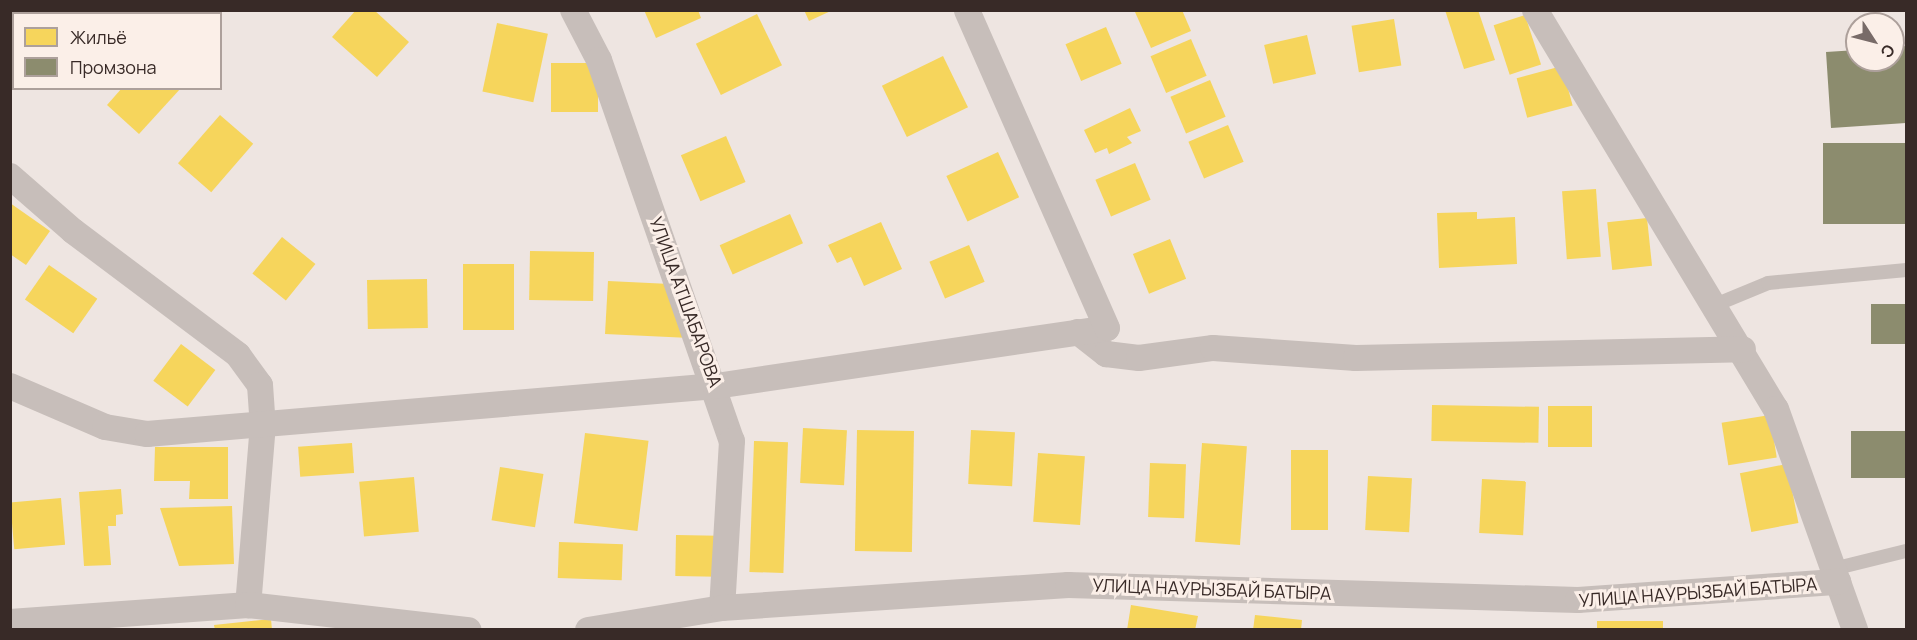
<!DOCTYPE html>
<html>
<head>
<meta charset="utf-8">
<style>
  body { margin:0 }
  #map { position:relative; width:1917px; height:640px; overflow:hidden; background:#eee5e1; font-family:Manrope,sans-serif }
  div>[style] { position:absolute }
  .homes>* { inset:0; background:#f6d55c; transform-origin:0 0 }
  .industry>* { inset:0; background:#8c8c6e; transform-origin:0 0 }
  .lane>* { height:14px; margin:-7px; padding:0 7px; transform-origin:7px; border-radius:7px; background:#c7beba }
  .street>* { height:26px; margin:-13px; padding:0 13px; transform-origin:13px; border-radius:13px; background:#c7beba }
  span { translate:-50% -50%; white-space:nowrap; text-align:center; line-height:1.15; -webkit-text-stroke:6px #fbefe8; paint-order:stroke }
  .street-label { font-size:18px; color:#382a27 }
  .frame { position:absolute; inset:0; border:12px solid #382a27; pointer-events:none }
  .legend { position:absolute; left:12px; top:12px; width:210px; height:78px; box-sizing:border-box; background:#fbefe8; border:2px solid #ada09b; margin:0; padding:8px 10px; list-style:none; font-size:18px; color:#382a27 }
  .legend li { display:flex; align-items:center; gap:12px; height:30px }
  .legend b { width:30px; border:2px solid #ada09b }
  .north { position:absolute; left:1845px; top:12px; width:60px; height:60px; box-sizing:border-box; background:#fbefe8; border:2px solid #ada09b; border-radius:50%; rotate:126deg; font-size:16px; font-weight:700; line-height:24px; text-align:center; color:#382a27 }
  .north::after { content:''; display:block; margin:auto; width:21px; height:27px; background:#786b68; clip-path:polygon(50% 0,100% 100%,50% 72%,0 100%) }
</style>
</head>
<body>
<div id="map">
  <div class="homes">
    <div style="clip-path:polygon(356px 10px,374px 10px,409px 42px,377px 77px,332px 37px)"></div>
    <div style="clip-path:polygon(644px 10px,698px 10px,701px 18px,656px 38px)"></div>
    <div style="clip-path:polygon(804px 10px,833px 10px,809px 21px)"></div>
    <div style="clip-path:polygon(1182px 10px,1191px 31px,1151px 48px,1135px 12px)"></div>
    <div style="clip-path:polygon(1445px 10px,1478px 10px,1495px 60px,1464px 69px)"></div>
    <div style="left:757px;top:14px;width:57px;height:68px;rotate:64deg"></div>
    <div style="left:1525px;top:15px;width:52px;height:33px;rotate:72deg"></div>
    <div style="left:1394px;top:19px;width:47px;height:43px;rotate:81deg"></div>
    <div style="left:497px;top:23px;width:52px;height:70px;rotate:12deg"></div>
    <div style="left:1106px;top:27px;width:40px;height:44px;rotate:67deg"></div>
    <div style="left:1307px;top:35px;width:40px;height:44px;rotate:77deg"></div>
    <div style="left:1191px;top:39px;width:40px;height:44px;rotate:67deg"></div>
    <div style="left:943px;top:56px;width:57px;height:68px;rotate:64deg"></div>
    <div style="left:598px;top:63px;width:49px;height:47px;rotate:90deg"></div>
    <div style="left:1562px;top:66px;width:41px;height:47px;rotate:75deg"></div>
    <div style="left:1210px;top:80px;width:40px;height:43px;rotate:67deg"></div>
    <div style="clip-path:polygon(122px 88px,181px 88px,139px 134px,107px 105px)"></div>
    <div style="clip-path:polygon(1130px 108px,1141px 131px,1127px 137px,1132px 143px,1109px 154px,1107px 148px,1095px 153px,1084px 130px)"></div>
    <div style="left:220px;top:115px;width:44px;height:64px;rotate:41deg"></div>
    <div style="left:1228px;top:125px;width:40px;height:43px;rotate:67deg"></div>
    <div style="left:726px;top:136px;width:50px;height:49px;rotate:67deg"></div>
    <div style="left:998px;top:152px;width:50px;height:57px;rotate:65deg"></div>
    <div style="left:1135px;top:163px;width:40px;height:43px;rotate:67deg"></div>
    <div style="left:1596px;top:189px;width:68px;height:34px;rotate:86deg"></div>
    <div style="clip-path:polygon(10px 203px,50px 231px,26px 265px,10px 254px)"></div>
    <div style="clip-path:polygon(1477px 212px,1477px 219px,1515px 217px,1517px 264px,1439px 268px,1437px 213px)"></div>
    <div style="left:790px;top:214px;width:32px;height:77px;rotate:66deg"></div>
    <div style="left:1647px;top:218px;width:48px;height:40px;rotate:84deg"></div>
    <div style="clip-path:polygon(881px 222px,902px 269px,864px 286px,851px 257px,837px 263px,828px 245px)"></div>
    <div style="left:282px;top:237px;width:43px;height:47px;rotate:39deg"></div>
    <div style="left:1170px;top:239px;width:43px;height:40px;rotate:68deg"></div>
    <div style="left:969px;top:245px;width:40px;height:43px;rotate:67deg"></div>
    <div style="left:530px;top:251px;width:64px;height:49px;rotate:1deg"></div>
    <div style="left:463px;top:264px;width:51px;height:66px"></div>
    <div style="left:49px;top:265px;width:59px;height:42px;rotate:35deg"></div>
    <div style="left:427px;top:279px;width:49px;height:60px;rotate:89deg"></div>
    <div style="clip-path:polygon(608px 281px,670px 284px,690px 338px,605px 334px)"></div>
    <div style="left:181px;top:344px;width:43px;height:46px;rotate:37deg"></div>
    <div style="left:1432px;top:405px;width:107px;height:36px;rotate:1deg"></div>
    <div style="left:1548px;top:406px;width:44px;height:41px"></div>
    <div style="left:1770px;top:415px;width:43px;height:49px;rotate:81deg"></div>
    <div style="left:803px;top:428px;width:44px;height:55px;rotate:3deg"></div>
    <div style="left:857px;top:430px;width:57px;height:121px;rotate:1deg"></div>
    <div style="left:971px;top:430px;width:44px;height:54px;rotate:3deg"></div>
    <div style="left:585px;top:433px;width:64px;height:91px;rotate:7deg"></div>
    <div style="left:754px;top:441px;width:34px;height:131px;rotate:2deg"></div>
    <div style="left:352px;top:443px;width:30px;height:54px;rotate:86deg"></div>
    <div style="left:1202px;top:443px;width:45px;height:99px;rotate:4deg"></div>
    <div style="clip-path:polygon(155px 447px,228px 447px,228px 499px,189px 499px,190px 481px,154px 481px)"></div>
    <div style="left:1291px;top:450px;width:37px;height:80px"></div>
    <div style="left:1038px;top:453px;width:47px;height:69px;rotate:4deg"></div>
    <div style="left:1150px;top:463px;width:36px;height:54px;rotate:2deg"></div>
    <div style="left:1787px;top:464px;width:60px;height:48px;rotate:79deg"></div>
    <div style="left:500px;top:467px;width:44px;height:54px;rotate:9deg"></div>
    <div style="left:1368px;top:476px;width:44px;height:54px;rotate:3deg"></div>
    <div style="left:414px;top:477px;width:55px;height:55px;rotate:85deg"></div>
    <div style="left:1482px;top:479px;width:44px;height:54px;rotate:3deg"></div>
    <div style="clip-path:polygon(121px 489px,123px 514px,116px 515px,116px 526px,108px 526px,111px 565px,84px 566px,79px 492px)"></div>
    <div style="left:61px;top:498px;width:47px;height:51px;rotate:85deg"></div>
    <div style="clip-path:polygon(232px 506px,234px 564px,179px 566px,160px 508px)"></div>
    <div style="left:676px;top:535px;width:42px;height:41px;rotate:1deg"></div>
    <div style="left:559px;top:542px;width:64px;height:36px;rotate:2deg"></div>
    <div style="clip-path:polygon(1131px 605px,1198px 616px,1195px 630px,1127px 630px)"></div>
    <div style="clip-path:polygon(1255px 615px,1302px 620px,1301px 630px,1253px 630px)"></div>
    <div style="clip-path:polygon(271px 619px,272px 630px,215px 630px,214px 625px)"></div>
    <div style="left:1597px;top:621px;width:66px;height:9px"></div>
  </div>
  <div class="industry">
    <div style="clip-path:polygon(1906px 46px,1906px 123px,1831px 128px,1826px 52px,1857px 50px,1857px 60px,1893px 60px,1893px 47px)"></div>
    <div style="left:1906px;top:143px;width:81px;height:83px;rotate:90deg"></div>
    <div style="left:1906px;top:304px;width:40px;height:35px;rotate:90deg"></div>
    <div style="left:1851px;top:431px;width:55px;height:47px"></div>
  </div>
  <div class="lane">
    <div style="left:1715px;top:305px;width:57px;rotate:-22.5deg"></div>
    <div style="left:1768px;top:283px;width:139px;rotate:-5.4deg"></div>
    <div style="left:1833px;top:569px;width:75px;rotate:-13.9deg"></div>
  </div>
  <div class="street">
    <div style="left:573px;top:10px;width:56px;rotate:62.5deg"></div>
    <div style="left:599px;top:60px;width:404px;rotate:70.8deg"></div>
    <div style="left:732px;top:441px;width:167px;rotate:93.4deg"></div>
    <div style="left:1535px;top:10px;width:466px;rotate:58.9deg"></div>
    <div style="left:1776px;top:409px;width:235px;rotate:70.3deg"></div>
    <div style="left:10px;top:176px;width:84px;rotate:41.1deg"></div>
    <div style="left:73px;top:231px;width:206px;rotate:36.9deg"></div>
    <div style="left:238px;top:355px;width:37px;rotate:54deg"></div>
    <div style="left:260px;top:385px;width:39px;rotate:86deg"></div>
    <div style="left:263px;top:424px;width:182px;rotate:94.7deg"></div>
    <div style="left:1078px;top:332px;width:36px;rotate:38deg"></div>
    <div style="left:1106px;top:354px;width:33px;rotate:7deg"></div>
    <div style="left:1139px;top:358px;width:75px;rotate:-7.7deg"></div>
    <div style="left:1213px;top:348px;width:143px;rotate:4deg"></div>
    <div style="left:1356px;top:358px;width:387px;rotate:-1.3deg"></div>
    <div style="left:10px;top:386px;width:103px;rotate:23.3deg"></div>
    <div style="left:105px;top:427px;width:43px;rotate:9.5deg"></div>
    <div style="left:147px;top:434px;width:571px;rotate:-4.82deg"></div>
    <div style="left:716px;top:386px;width:395px;rotate:-8.4deg"></div>
    <div style="left:1107px;top:328px;width:347px;rotate:-113.8deg"></div>
    <div style="left:10px;top:622px;width:239px;rotate:-4.1deg"></div>
    <div style="left:248px;top:605px;width:222px;rotate:6.5deg"></div>
    <div style="left:588px;top:630px;width:136px;rotate:-9.3deg"></div>
    <div style="left:722px;top:608px;width:347px;rotate:-3.8deg"></div>
    <div style="left:1068px;top:585px;width:510px;rotate:1.68deg"></div>
    <div style="left:1578px;top:600px;width:261px;rotate:-4deg"></div>
  </div>
  <div class="street-label">
    <span style="left:686px;top:302px;rotate:70deg">УЛИЦА АТШАБАРОВА</span>
    <span style="left:1212px;top:589px;rotate:2deg">УЛИЦА НАУРЫЗБАЙ БАТЫРА</span>
    <span style="left:1698px;top:592px;rotate:-4deg">УЛИЦА НАУРЫЗБАЙ БАТЫРА</span>
  </div>
  <div class="frame"></div>
  <ul class="legend">
  <li><b style="height:16px;background:#f6d55c"></b>Жильё</li>
  <li><b style="height:16px;background:#8c8c6e"></b>Промзона</li>
  </ul>
  <div class="north">С</div>
</div>
</body>
</html>
